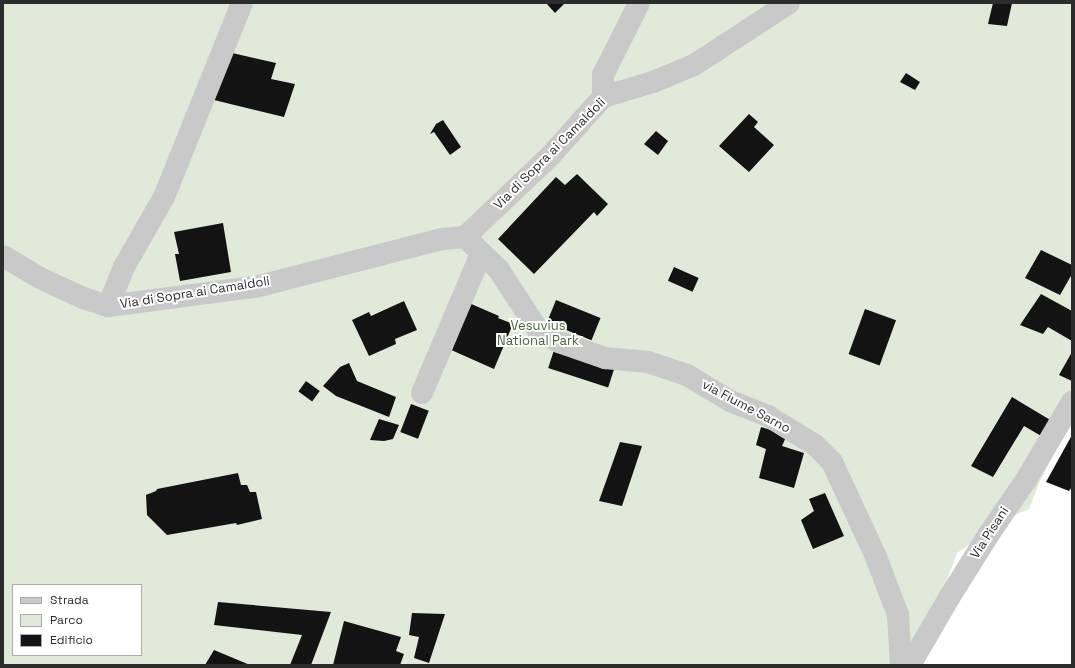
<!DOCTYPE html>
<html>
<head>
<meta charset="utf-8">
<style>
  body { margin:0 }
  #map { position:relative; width:1075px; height:668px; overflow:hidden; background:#fff; font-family:"Space Grotesk",sans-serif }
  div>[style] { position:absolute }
  .green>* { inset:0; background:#e1e9d9 }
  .building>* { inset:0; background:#131313; transform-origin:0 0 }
  .minor>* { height:22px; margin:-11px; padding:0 11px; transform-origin:11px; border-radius:11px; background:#c9c9c9 }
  span { translate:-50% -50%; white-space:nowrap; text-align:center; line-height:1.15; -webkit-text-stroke:4px #fff; paint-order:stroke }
  .street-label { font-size:13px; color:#2c2c2c }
  .park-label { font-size:13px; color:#4e653c }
  .frame { position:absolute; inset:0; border:4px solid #2c2c2c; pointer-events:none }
  .legend { position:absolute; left:12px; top:584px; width:130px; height:72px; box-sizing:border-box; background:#fff; border:1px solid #ababab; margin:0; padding:5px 7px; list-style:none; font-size:12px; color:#2c2c2c }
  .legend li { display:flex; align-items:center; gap:8px; height:20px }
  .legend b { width:20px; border:1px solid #ababab }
</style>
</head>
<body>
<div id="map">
  <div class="green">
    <div style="clip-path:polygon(evenodd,3px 3px,1072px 3px,1072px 425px,1060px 442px,1039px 483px,1029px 509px,1008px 518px,957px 553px,916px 665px,3px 665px,3px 3px,13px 585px,141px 585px,141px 655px,13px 655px,13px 585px)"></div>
  </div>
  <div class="building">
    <div style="clip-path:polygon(546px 3px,565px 3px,555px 13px)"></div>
    <div style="clip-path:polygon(993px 3px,1012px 3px,1007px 26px,988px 24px)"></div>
    <div style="clip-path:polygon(228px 52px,276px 63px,271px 79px,295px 84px,284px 117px,214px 100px)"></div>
    <div style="clip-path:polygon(906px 73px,920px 82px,915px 90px,900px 82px)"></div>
    <div style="clip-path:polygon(749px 114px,758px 122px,754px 127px,774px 145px,749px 172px,719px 146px)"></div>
    <div style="clip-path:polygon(443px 120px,461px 147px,450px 155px,434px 132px,430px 134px,436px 124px)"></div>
    <div style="clip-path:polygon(656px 131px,668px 141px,658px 155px,644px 144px)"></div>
    <div style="clip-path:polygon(577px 174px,608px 204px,597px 216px,594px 212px,534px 274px,498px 239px,556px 177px,565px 185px)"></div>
    <div style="clip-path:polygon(223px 223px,231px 272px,180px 281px,175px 254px,179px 254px,174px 232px)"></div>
    <div style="clip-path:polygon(1041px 250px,1072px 265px,1072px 274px,1060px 295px,1025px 278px)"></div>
    <div style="left:674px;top:267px;width:27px;height:15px;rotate:24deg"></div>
    <div style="clip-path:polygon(1041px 294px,1072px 311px,1072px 341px,1048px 327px,1043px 334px,1020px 325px)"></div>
    <div style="left:556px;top:300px;width:48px;height:24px;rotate:22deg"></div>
    <div style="clip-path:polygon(404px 301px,417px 330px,395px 339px,396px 344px,369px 356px,352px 320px,369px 312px,371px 316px)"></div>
    <div style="clip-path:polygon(469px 303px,499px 316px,498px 318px,513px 324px,494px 369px,449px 349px)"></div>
    <div style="left:865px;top:309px;width:33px;height:48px;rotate:20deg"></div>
    <div style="left:555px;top:347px;width:63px;height:22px;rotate:18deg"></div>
    <div style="clip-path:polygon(1072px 352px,1072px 381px,1059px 375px)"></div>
    <div style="clip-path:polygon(349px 363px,357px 381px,396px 397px,389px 417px,336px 396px,323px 386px,340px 367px)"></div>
    <div style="left:306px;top:381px;width:17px;height:13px;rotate:36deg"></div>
    <div style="clip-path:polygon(1012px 397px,1052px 421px,1043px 437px,1024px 426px,993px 477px,971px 466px)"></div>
    <div style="left:411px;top:404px;width:19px;height:30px;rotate:21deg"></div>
    <div style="clip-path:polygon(379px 419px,399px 425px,393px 439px,384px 441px,370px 440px)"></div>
    <div style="clip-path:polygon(761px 427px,787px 435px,782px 446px,804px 453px,794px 488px,759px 478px,766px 449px,756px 445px)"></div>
    <div style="clip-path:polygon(1072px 435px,1072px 487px,1069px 491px,1046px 482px)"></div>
    <div style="clip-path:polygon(620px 442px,642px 446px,622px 506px,599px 501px)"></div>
    <div style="clip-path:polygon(238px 473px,241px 485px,247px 485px,250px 492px,256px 492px,262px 519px,237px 525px,236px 523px,167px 535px,147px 515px,146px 495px,156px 491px,157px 489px)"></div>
    <div style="clip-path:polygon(825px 493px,844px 536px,813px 549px,801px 520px,814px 511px,809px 499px)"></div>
    <div style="clip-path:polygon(218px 602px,331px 612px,311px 665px,290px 665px,302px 635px,214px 625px)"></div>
    <div style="clip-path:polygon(412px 613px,445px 614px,429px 663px,414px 658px,419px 637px,409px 635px)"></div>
    <div style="clip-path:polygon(344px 621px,401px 637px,396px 651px,404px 654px,400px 665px,333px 665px)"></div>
    <div style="clip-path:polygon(214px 650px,250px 665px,205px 665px)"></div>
  </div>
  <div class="minor">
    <div style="left:603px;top:97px;width:22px;rotate:-90deg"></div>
    <div style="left:603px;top:75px;width:80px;rotate:-63.4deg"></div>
    <div style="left:465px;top:237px;width:119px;rotate:-43.6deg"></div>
    <div style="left:551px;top:155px;width:78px;rotate:-48.1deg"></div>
    <div style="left:603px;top:97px;width:52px;rotate:-16.7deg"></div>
    <div style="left:653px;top:82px;width:44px;rotate:-22.5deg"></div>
    <div style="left:694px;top:65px;width:113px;rotate:-33.1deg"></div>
    <div style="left:3px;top:256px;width:43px;rotate:30.7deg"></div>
    <div style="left:40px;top:278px;width:47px;rotate:24.9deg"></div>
    <div style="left:83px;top:298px;width:26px;rotate:18deg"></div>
    <div style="left:108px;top:306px;width:148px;rotate:-7.4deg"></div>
    <div style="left:255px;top:287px;width:193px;rotate:-14.4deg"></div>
    <div style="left:442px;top:239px;width:23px;rotate:-5deg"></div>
    <div style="left:465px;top:237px;width:47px;rotate:44.1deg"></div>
    <div style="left:499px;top:270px;width:72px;rotate:57deg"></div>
    <div style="left:538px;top:330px;width:24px;rotate:30deg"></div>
    <div style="left:559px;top:342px;width:49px;rotate:19.2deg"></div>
    <div style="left:605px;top:358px;width:43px;rotate:5.3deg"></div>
    <div style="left:648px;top:362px;width:41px;rotate:18.4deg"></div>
    <div style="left:687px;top:375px;width:50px;rotate:31.2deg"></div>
    <div style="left:730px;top:401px;width:41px;rotate:21.5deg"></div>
    <div style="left:768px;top:416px;width:55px;rotate:31.7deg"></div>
    <div style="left:815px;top:445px;width:24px;rotate:45deg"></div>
    <div style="left:832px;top:462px;width:105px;rotate:65.1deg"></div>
    <div style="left:876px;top:557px;width:62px;rotate:69.2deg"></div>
    <div style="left:898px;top:615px;width:50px;rotate:86.6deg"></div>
    <div style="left:108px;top:306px;width:42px;rotate:-67.7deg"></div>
    <div style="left:124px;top:267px;width:81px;rotate:-60.3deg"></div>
    <div style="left:164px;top:197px;width:209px;rotate:-68.1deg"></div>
    <div style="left:422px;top:393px;width:151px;rotate:-67deg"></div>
    <div style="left:910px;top:665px;width:78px;rotate:-59.8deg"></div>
    <div style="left:949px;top:598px;width:75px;rotate:-58deg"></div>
    <div style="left:989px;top:534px;width:65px;rotate:-55.6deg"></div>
    <div style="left:1026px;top:480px;width:91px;rotate:-59.5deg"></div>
  </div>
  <div class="street-label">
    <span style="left:550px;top:154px;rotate:-45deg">Via di Sopra ai Camaldoli</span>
    <span style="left:195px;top:293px;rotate:-9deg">Via di Sopra ai Camaldoli</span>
    <span style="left:746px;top:407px;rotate:28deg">via Fiume Sarno</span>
    <span style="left:990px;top:533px;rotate:-57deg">Via Pisani</span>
  </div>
  <div class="park-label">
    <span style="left:538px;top:334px">Vesuvius<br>National Park</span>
  </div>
  <div class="frame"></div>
  <ul class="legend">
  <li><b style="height:5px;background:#c9c9c9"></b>Strada</li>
  <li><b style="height:11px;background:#e1e9d9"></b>Parco</li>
  <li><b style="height:11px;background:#131313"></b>Edificio</li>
  </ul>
</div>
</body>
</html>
